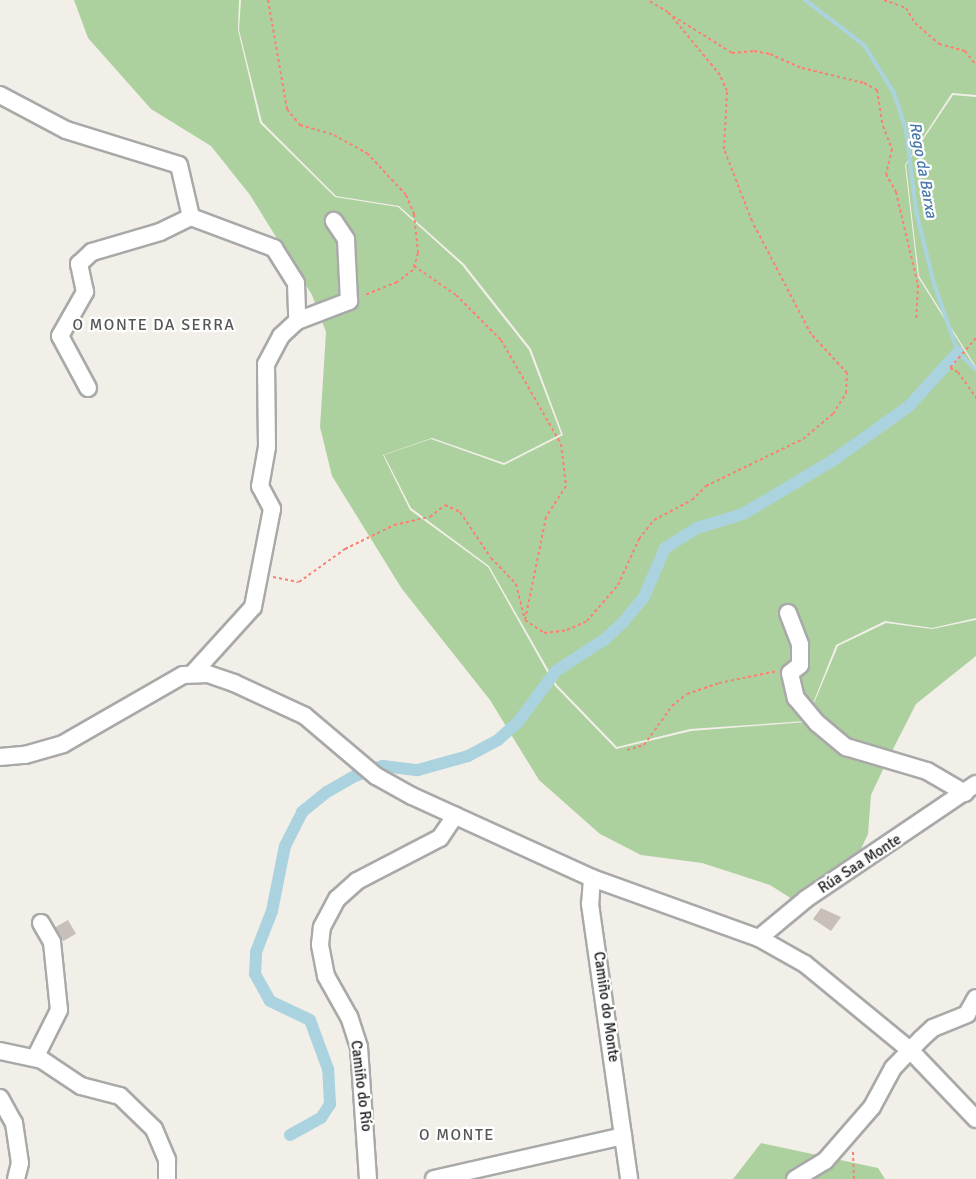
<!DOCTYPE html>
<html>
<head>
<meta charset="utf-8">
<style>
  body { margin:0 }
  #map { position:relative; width:976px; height:1179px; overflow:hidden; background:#f2efe9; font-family:Signika,sans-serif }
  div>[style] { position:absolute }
  .forest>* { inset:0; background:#add19e }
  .stream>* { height:4px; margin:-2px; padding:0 2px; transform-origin:2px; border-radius:2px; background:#aad3df }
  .canal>* { height:12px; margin:-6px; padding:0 6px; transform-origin:6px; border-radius:6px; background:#aad3df }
  .building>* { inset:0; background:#c7bfb8; transform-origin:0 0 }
  .path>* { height:2px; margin-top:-1px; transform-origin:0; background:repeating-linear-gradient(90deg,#fa8072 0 3px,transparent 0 6px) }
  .roads { filter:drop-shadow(2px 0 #a9a9a9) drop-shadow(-2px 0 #a9a9a9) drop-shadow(0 2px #a9a9a9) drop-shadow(0 -2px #a9a9a9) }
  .minor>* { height:16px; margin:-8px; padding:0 8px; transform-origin:8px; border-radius:8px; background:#fff }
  span { translate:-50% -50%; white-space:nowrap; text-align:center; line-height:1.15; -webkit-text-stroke:4.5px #fff; paint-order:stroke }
  .street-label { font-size:15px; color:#222 }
  .water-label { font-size:16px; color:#4a7aab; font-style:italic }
  .neighbourhood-label { font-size:16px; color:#555; letter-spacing:1.5px }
</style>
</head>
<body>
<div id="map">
  <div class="forest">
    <div style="clip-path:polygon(74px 0,239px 0,238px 30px,260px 123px,335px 197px,398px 207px,462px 265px,529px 350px,561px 434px,504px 463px,432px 438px,383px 455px,410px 510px,488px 567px,555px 686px,616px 749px,691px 731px,806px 722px,838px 646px,886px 623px,932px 629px,976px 620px,976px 656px,916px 704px,887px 761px,871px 795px,868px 834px,844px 885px,800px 904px,770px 885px,702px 863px,641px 855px,600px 834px,539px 780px,490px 700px,402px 589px,332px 476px,320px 427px,326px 332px,312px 295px,250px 195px,211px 146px,151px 109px,88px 38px)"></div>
    <div style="clip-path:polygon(241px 0,976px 0,976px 95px,952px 93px,905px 165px,918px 277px,976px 369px,976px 618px,932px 628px,885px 621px,836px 645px,806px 721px,690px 729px,617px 747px,557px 685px,489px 566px,411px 508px,384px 455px,431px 439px,504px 465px,563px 435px,531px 349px,464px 264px,399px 206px,336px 196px,262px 122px,239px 30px)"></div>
    <div style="clip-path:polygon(953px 95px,976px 97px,976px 367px,919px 276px,906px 165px)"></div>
    <div style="clip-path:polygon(761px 1143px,878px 1168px,885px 1179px,733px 1179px)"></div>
  </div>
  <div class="stream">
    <div style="left:805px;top:0;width:74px;rotate:37.3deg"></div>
    <div style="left:864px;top:45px;width:57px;rotate:58deg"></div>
    <div style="left:894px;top:93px;width:38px;rotate:72deg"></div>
    <div style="left:906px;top:129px;width:83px;rotate:83deg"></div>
    <div style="left:916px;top:211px;width:75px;rotate:76.1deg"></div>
    <div style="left:934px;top:284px;width:72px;rotate:70.6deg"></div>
    <div style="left:958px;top:352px;width:25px;rotate:45deg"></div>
  </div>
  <div class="canal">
    <div style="left:290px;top:1135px;width:35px;rotate:-29deg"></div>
    <div style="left:321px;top:1118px;width:17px;rotate:-57deg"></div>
    <div style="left:330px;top:1104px;width:35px;rotate:-93deg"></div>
    <div style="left:328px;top:1069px;width:52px;rotate:-110.2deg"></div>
    <div style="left:310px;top:1020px;width:44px;rotate:-154.6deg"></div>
    <div style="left:270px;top:1001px;width:31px;rotate:-119deg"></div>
    <div style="left:255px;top:974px;width:22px;rotate:-87deg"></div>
    <div style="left:256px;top:952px;width:44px;rotate:-68.7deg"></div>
    <div style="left:272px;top:911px;width:66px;rotate:-78.7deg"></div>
    <div style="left:285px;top:846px;width:38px;rotate:-63deg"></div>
    <div style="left:302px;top:812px;width:32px;rotate:-39deg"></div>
    <div style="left:327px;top:792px;width:32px;rotate:-30deg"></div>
    <div style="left:355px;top:776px;width:30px;rotate:-20deg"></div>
    <div style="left:383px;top:766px;width:35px;rotate:7deg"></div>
    <div style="left:418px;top:770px;width:52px;rotate:-15.6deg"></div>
    <div style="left:468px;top:756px;width:34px;rotate:-28deg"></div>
    <div style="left:498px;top:740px;width:27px;rotate:-42deg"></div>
    <div style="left:518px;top:722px;width:64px;rotate:-53.3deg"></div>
    <div style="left:556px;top:671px;width:59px;rotate:-33.1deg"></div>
    <div style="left:605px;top:639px;width:26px;rotate:-43deg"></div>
    <div style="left:624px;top:621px;width:31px;rotate:-50deg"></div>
    <div style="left:644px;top:597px;width:53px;rotate:-66.8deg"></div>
    <div style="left:665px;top:548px;width:38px;rotate:-32deg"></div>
    <div style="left:697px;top:528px;width:48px;rotate:-16.9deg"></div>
    <div style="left:743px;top:514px;width:104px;rotate:-30.8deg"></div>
    <div style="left:832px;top:461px;width:95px;rotate:-35.5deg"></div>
    <div style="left:909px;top:406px;width:73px;rotate:-47.8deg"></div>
  </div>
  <div class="building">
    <div style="clip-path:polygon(821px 908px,841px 917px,831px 931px,813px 919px)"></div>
    <div style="left:68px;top:920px;width:16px;height:15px;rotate:60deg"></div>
  </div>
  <div class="path">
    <div style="left:268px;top:0;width:111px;rotate:80.1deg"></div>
    <div style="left:287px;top:109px;width:21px;rotate:51deg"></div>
    <div style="left:300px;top:125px;width:35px;rotate:16deg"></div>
    <div style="left:334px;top:135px;width:38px;rotate:29deg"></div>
    <div style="left:367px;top:153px;width:57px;rotate:47.1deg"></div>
    <div style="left:406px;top:195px;width:21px;rotate:67deg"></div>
    <div style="left:414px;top:214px;width:39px;rotate:84deg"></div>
    <div style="left:418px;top:253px;width:18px;rotate:106deg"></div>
    <div style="left:413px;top:270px;width:20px;rotate:143deg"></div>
    <div style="left:397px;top:282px;width:35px;rotate:158deg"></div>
    <div style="left:884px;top:0;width:23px;rotate:20deg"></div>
    <div style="left:906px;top:8px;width:17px;rotate:59deg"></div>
    <div style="left:915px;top:23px;width:32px;rotate:41deg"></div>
    <div style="left:939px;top:44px;width:27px;rotate:15deg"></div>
    <div style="left:965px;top:51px;width:18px;rotate:52deg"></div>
    <div style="left:673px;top:16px;width:70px;rotate:32.1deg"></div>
    <div style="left:732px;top:53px;width:22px;rotate:-5deg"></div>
    <div style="left:754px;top:51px;width:16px;rotate:11deg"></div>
    <div style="left:770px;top:54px;width:35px;rotate:24deg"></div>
    <div style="left:802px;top:68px;width:64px;rotate:13.6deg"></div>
    <div style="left:864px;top:83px;width:15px;rotate:28deg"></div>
    <div style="left:877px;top:90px;width:36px;rotate:81deg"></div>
    <div style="left:883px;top:126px;width:25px;rotate:69deg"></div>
    <div style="left:892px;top:149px;width:26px;rotate:103deg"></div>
    <div style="left:886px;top:174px;width:21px;rotate:61deg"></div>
    <div style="left:896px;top:192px;width:96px;rotate:76.7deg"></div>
    <div style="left:918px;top:285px;width:33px;rotate:93deg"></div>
    <div style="left:414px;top:266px;width:51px;rotate:34.6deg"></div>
    <div style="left:456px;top:295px;width:64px;rotate:45deg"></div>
    <div style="left:501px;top:340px;width:120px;rotate:60deg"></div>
    <div style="left:561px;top:444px;width:42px;rotate:83.2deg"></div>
    <div style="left:566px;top:486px;width:37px;rotate:123deg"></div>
    <div style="left:546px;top:517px;width:105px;rotate:101.5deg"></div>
    <div style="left:525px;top:620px;width:23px;rotate:34deg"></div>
    <div style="left:544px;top:633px;width:23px;rotate:-7deg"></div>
    <div style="left:567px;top:630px;width:22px;rotate:-24deg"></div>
    <div style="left:587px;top:621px;width:48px;rotate:-49.3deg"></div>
    <div style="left:618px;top:585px;width:51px;rotate:-65.5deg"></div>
    <div style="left:639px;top:539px;width:24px;rotate:-52deg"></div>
    <div style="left:654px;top:520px;width:43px;rotate:-27.8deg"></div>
    <div style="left:692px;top:500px;width:20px;rotate:-45deg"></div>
    <div style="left:706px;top:486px;width:108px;rotate:-25.9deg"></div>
    <div style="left:803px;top:439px;width:39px;rotate:-40deg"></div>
    <div style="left:833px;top:414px;width:25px;rotate:-58deg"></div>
    <div style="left:846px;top:393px;width:20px;rotate:-87deg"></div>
    <div style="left:847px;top:373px;width:53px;rotate:-132.7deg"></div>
    <div style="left:811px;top:334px;width:127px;rotate:-117.6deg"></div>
    <div style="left:752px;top:221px;width:77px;rotate:-111.3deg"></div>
    <div style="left:724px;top:149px;width:58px;rotate:-87deg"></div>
    <div style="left:727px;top:91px;width:17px;rotate:-114deg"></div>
    <div style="left:720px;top:75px;width:82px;rotate:-129.5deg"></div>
    <div style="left:668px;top:12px;width:24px;rotate:-150deg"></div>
    <div style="left:976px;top:338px;width:40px;rotate:131deg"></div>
    <div style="left:950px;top:368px;width:9px;rotate:27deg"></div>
    <div style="left:958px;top:372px;width:32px;rotate:55deg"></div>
    <div style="left:273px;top:577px;width:26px;rotate:11deg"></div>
    <div style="left:299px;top:582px;width:57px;rotate:-35.7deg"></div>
    <div style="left:345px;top:549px;width:55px;rotate:-26.1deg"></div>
    <div style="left:394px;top:525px;width:37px;rotate:-13deg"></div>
    <div style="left:430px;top:517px;width:19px;rotate:-39deg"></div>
    <div style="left:445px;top:505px;width:17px;rotate:25deg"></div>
    <div style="left:460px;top:512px;width:55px;rotate:56deg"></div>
    <div style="left:491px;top:558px;width:36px;rotate:46deg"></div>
    <div style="left:516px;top:584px;width:34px;rotate:76deg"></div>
    <div style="left:627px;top:750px;width:18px;rotate:-16deg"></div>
    <div style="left:644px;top:745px;width:48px;rotate:-54.3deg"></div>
    <div style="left:672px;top:706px;width:19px;rotate:-39deg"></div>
    <div style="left:687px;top:694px;width:34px;rotate:-19deg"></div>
    <div style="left:719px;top:683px;width:60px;rotate:-11.5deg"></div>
    <div style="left:853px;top:1152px;width:27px;rotate:88deg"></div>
  </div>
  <div class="roads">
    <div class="minor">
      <div style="left:0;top:95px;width:75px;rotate:27.9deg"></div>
      <div style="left:66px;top:130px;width:118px;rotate:17.2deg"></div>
      <div style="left:179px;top:165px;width:53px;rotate:77deg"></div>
      <div style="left:191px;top:217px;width:89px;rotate:20.5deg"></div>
      <div style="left:274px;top:248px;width:41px;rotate:57.8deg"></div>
      <div style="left:296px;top:283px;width:38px;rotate:88deg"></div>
      <div style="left:297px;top:321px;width:22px;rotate:137deg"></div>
      <div style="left:281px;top:336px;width:32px;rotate:118deg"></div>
      <div style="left:266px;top:364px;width:83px;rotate:89.3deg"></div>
      <div style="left:267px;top:447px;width:40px;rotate:100deg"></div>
      <div style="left:260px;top:486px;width:26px;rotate:62deg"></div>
      <div style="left:272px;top:509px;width:100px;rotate:101deg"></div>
      <div style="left:253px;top:607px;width:88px;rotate:132.2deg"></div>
      <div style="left:297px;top:321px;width:56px;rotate:-21deg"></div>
      <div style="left:349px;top:301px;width:62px;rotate:-92.8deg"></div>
      <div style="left:346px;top:239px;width:22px;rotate:-124deg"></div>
      <div style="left:88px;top:388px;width:59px;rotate:-118.3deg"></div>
      <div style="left:60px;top:336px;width:51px;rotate:-60.4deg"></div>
      <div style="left:85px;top:292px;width:29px;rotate:-102deg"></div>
      <div style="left:79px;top:264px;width:18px;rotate:-43deg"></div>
      <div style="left:92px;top:252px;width:71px;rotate:-16.4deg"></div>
      <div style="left:160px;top:232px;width:34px;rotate:-26deg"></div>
      <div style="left:788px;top:613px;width:34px;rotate:69deg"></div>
      <div style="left:800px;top:645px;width:20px;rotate:90deg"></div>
      <div style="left:800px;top:665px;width:13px;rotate:141deg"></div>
      <div style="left:790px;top:673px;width:26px;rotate:77deg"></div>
      <div style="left:796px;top:698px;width:33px;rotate:50deg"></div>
      <div style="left:817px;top:723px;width:38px;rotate:40deg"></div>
      <div style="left:846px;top:747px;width:84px;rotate:16.5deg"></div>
      <div style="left:927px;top:771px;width:44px;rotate:30.1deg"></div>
      <div style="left:0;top:757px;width:25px;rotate:-5deg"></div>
      <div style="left:25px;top:755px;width:40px;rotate:-16deg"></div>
      <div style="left:63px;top:744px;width:138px;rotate:-29.9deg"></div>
      <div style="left:183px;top:675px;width:25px;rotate:-2deg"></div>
      <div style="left:208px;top:674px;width:28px;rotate:19deg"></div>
      <div style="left:234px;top:683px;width:78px;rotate:24.9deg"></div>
      <div style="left:305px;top:716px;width:93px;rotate:40.2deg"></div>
      <div style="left:376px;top:776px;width:41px;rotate:29.1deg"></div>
      <div style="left:412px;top:796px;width:198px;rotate:24.5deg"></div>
      <div style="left:592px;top:878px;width:177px;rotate:19.8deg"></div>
      <div style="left:759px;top:938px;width:53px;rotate:29.5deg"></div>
      <div style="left:805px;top:964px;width:137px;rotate:39.4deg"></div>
      <div style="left:911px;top:1051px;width:94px;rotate:46.3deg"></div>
      <div style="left:592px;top:878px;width:26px;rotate:94deg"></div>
      <div style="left:590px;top:904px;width:278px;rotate:81.9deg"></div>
      <div style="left:759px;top:938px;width:61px;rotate:-39.7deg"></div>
      <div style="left:806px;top:899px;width:205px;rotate:-34.1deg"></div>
      <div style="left:0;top:1051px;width:43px;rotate:12.1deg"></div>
      <div style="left:42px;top:1060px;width:47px;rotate:33.7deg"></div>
      <div style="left:81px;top:1086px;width:40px;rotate:14.4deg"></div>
      <div style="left:120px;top:1096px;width:47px;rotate:44.1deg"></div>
      <div style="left:154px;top:1129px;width:34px;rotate:67deg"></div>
      <div style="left:167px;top:1160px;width:19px;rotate:90deg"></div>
      <div style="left:35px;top:1058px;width:54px;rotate:-63.4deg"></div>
      <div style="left:59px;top:1010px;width:68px;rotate:-95.9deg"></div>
      <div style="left:52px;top:942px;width:22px;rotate:-120deg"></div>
      <div style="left:0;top:1098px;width:29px;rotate:61deg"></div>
      <div style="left:14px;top:1123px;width:40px;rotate:81.5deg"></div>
      <div style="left:20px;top:1163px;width:16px;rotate:104deg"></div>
      <div style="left:368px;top:1179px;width:132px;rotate:-93.9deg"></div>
      <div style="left:359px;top:1047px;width:32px;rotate:-108deg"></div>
      <div style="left:349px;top:1017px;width:47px;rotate:-119.3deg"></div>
      <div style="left:326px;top:976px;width:32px;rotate:-101deg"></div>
      <div style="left:320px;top:945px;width:18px;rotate:-84deg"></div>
      <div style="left:322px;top:927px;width:32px;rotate:-62deg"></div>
      <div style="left:337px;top:899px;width:27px;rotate:-42deg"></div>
      <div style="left:357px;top:881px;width:93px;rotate:-27.4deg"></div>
      <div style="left:440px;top:838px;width:27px;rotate:-56deg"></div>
      <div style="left:434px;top:1179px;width:194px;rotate:-12.8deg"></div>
      <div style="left:795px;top:1179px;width:35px;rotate:-31deg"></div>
      <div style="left:825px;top:1161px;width:72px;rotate:-49deg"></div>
      <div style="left:872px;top:1107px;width:44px;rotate:-61.7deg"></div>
      <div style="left:893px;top:1068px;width:40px;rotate:-46deg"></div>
      <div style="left:921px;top:1039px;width:16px;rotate:-43deg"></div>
      <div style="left:933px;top:1028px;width:37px;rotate:-22deg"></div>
      <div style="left:967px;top:1014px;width:18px;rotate:-61deg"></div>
    </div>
  </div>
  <div class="street-label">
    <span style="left:860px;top:864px;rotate:-33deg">Rúa Saa Monte</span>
    <span style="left:606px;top:1007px;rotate:82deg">Camiño do Monte</span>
    <span style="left:361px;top:1086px;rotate:83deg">Camiño do Río</span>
  </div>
  <div class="water-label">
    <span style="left:923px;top:170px;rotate:80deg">Rego da Barxa</span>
  </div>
  <div class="neighbourhood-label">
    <span style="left:154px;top:325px">O MONTE DA SERRA</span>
    <span style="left:457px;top:1135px">O MONTE</span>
  </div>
</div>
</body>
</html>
